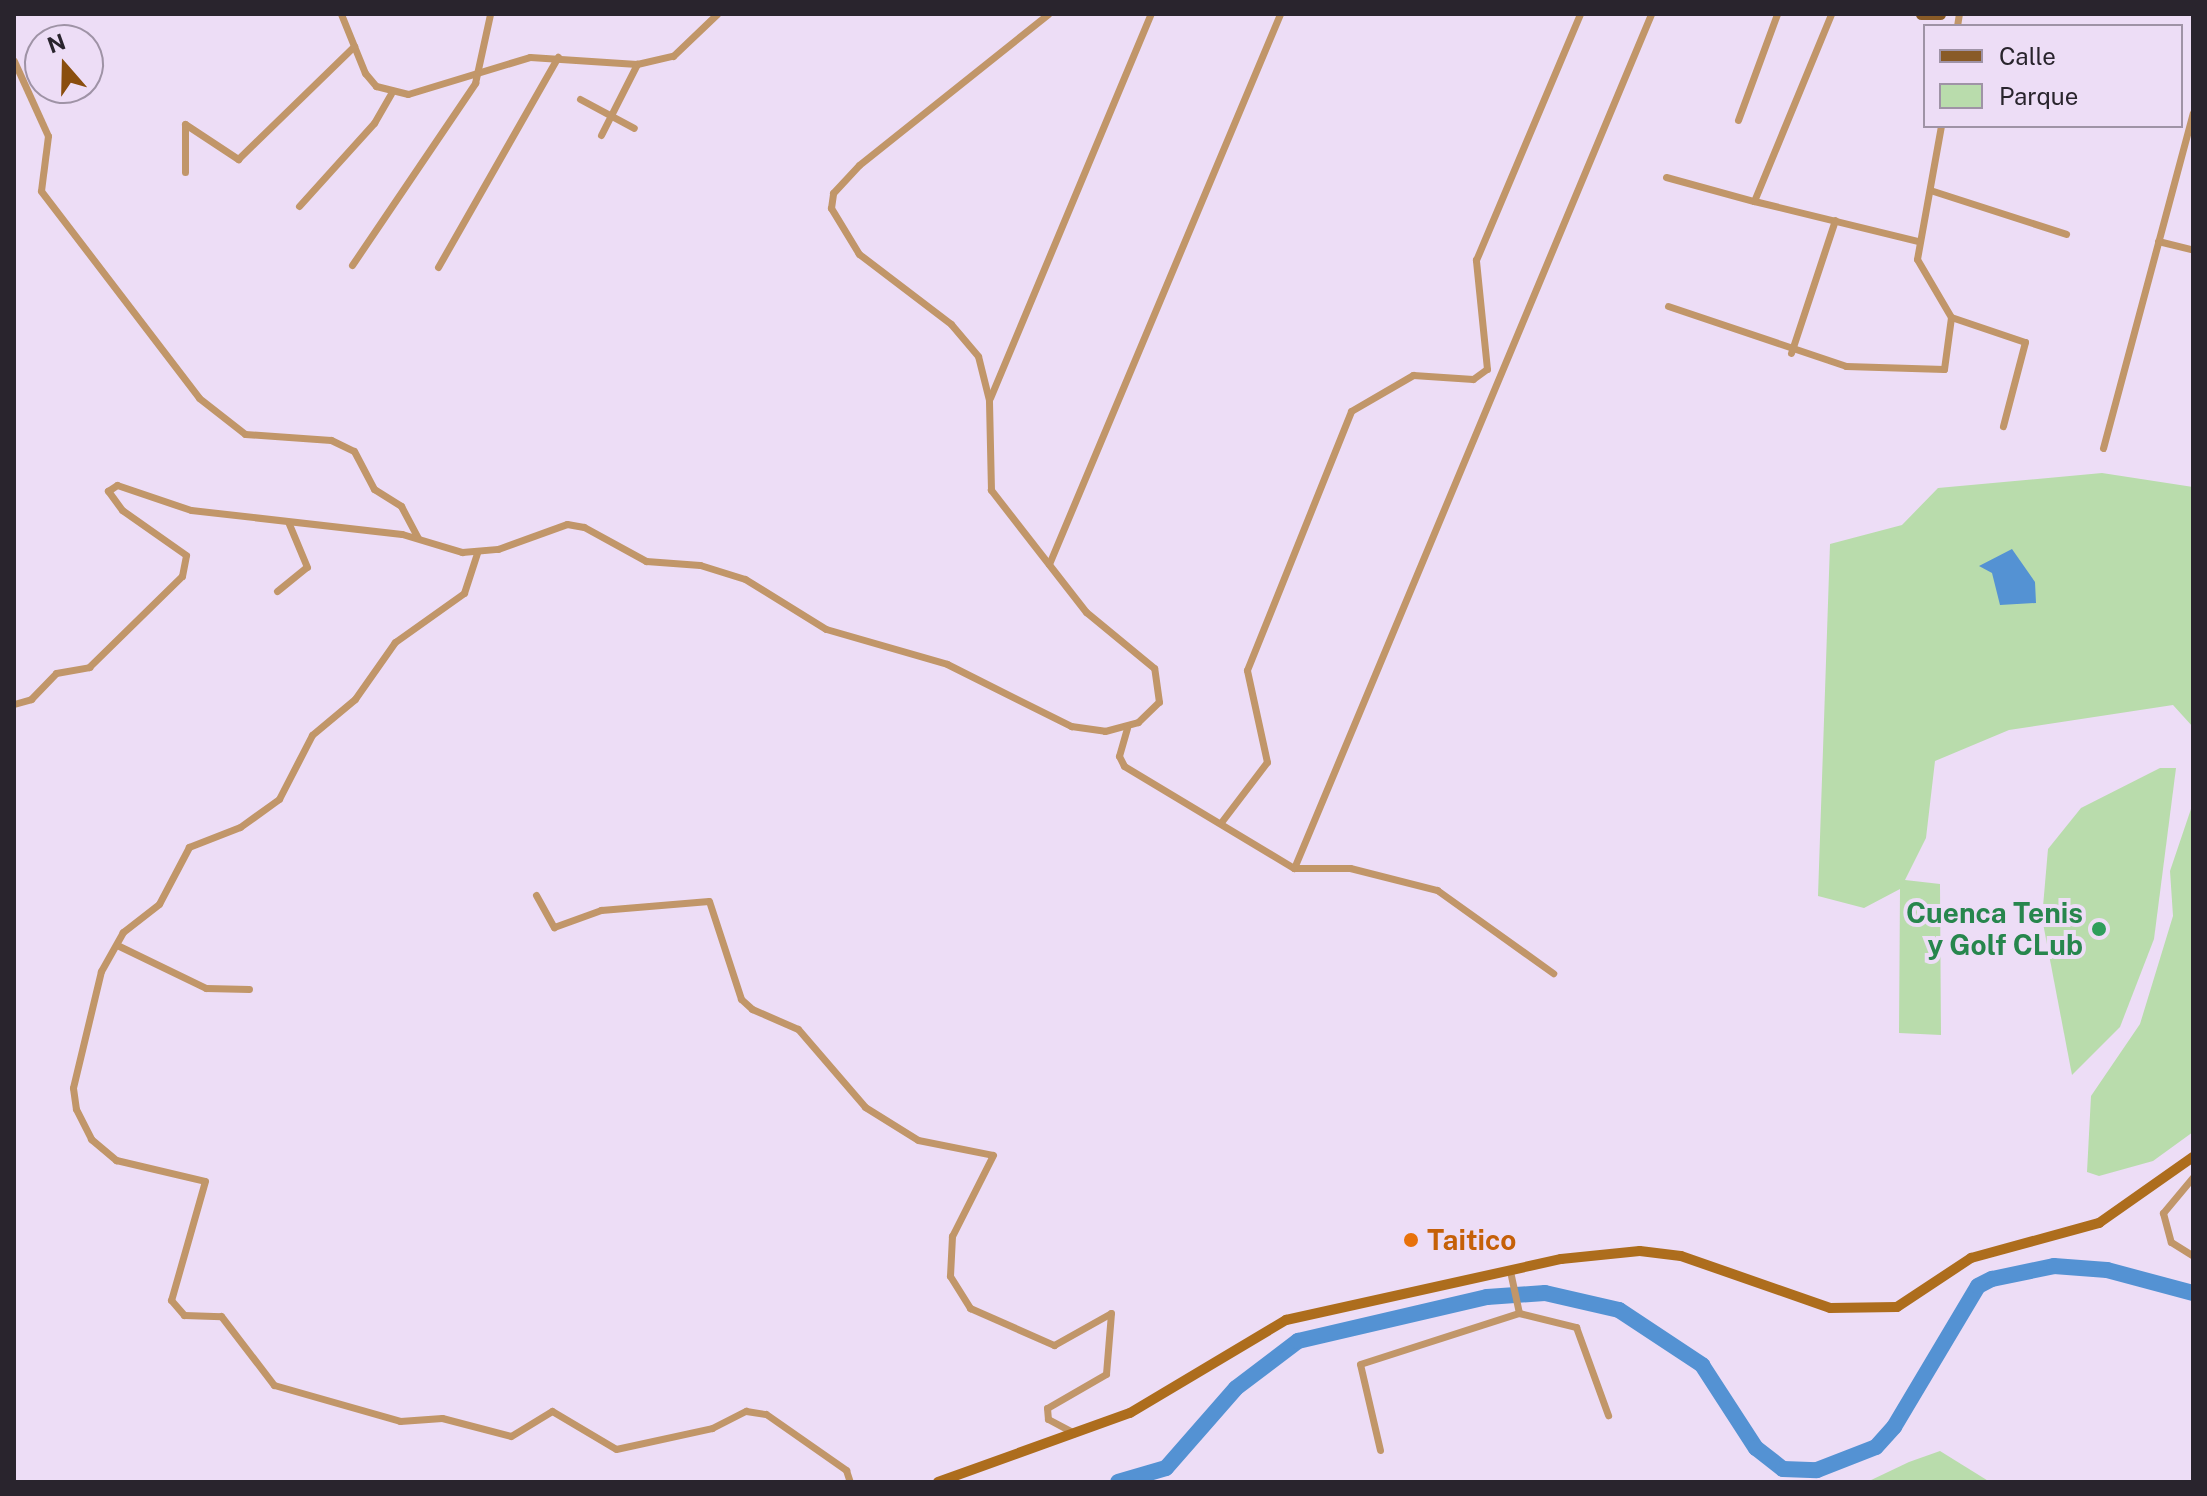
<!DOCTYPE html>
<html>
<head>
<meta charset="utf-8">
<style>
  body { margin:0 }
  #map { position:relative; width:2207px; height:1496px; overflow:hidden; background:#edddf6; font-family:"Public Sans",sans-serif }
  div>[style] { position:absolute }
  .green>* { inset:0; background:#b9dcac }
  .water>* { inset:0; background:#5492d3 }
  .river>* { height:16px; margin:-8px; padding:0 8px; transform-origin:8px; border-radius:8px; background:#5492d3 }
  .street>* { height:7px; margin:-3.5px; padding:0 3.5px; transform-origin:3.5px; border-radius:3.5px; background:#c19669 }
  .secondary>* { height:10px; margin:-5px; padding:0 5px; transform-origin:5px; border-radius:5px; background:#ad6d1d }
  .primary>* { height:11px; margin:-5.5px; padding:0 5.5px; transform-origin:5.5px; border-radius:5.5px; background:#895b27 }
  .dots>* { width:22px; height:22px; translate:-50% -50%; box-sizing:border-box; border:4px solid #edddf6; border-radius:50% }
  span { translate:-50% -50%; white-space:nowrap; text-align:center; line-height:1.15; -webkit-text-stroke:8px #edddf6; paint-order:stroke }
  .leisure-label { font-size:28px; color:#27864d; font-weight:700 }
  .right { translate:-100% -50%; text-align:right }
  .food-label { font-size:28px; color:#c56008; font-weight:700 }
  .left { translate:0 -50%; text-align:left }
  .frame { position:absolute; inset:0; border:16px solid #29242d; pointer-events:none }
  .legend { position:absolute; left:1923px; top:24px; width:260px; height:104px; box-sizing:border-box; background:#edddf6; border:2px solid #9f93a6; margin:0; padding:10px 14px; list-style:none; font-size:24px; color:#29242d }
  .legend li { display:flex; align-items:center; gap:16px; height:40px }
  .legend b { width:40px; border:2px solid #9f93a6 }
  .north { position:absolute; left:24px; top:24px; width:80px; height:80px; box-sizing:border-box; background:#edddf6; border:2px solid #9f93a6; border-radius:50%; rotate:340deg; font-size:22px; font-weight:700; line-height:32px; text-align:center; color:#29242d }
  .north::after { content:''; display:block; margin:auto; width:28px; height:36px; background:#8a4e0e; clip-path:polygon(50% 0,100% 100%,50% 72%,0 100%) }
</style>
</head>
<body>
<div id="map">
  <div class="green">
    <div style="clip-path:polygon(2102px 473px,2193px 487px,2193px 727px,2173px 705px,2009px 730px,1935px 761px,1926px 838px,1905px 880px,1940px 884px,1941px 1035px,1899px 1033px,1900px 889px,1864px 908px,1818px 896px,1830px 544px,1902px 525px,1938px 488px)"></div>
    <div style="clip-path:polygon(2160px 768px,2176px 768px,2154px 939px,2120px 1027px,2072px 1075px,2042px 918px,2048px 849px,2081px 808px)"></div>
    <div style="clip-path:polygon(2193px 803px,2193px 1132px,2153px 1161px,2099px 1176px,2087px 1172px,2091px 1096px,2140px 1024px,2173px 916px,2170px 871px)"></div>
    <div style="clip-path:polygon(1940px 1451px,1990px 1482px,1867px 1482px,1909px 1462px)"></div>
  </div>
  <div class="water">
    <div style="clip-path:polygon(2012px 549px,2035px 582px,2036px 603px,2000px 605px,1992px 573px,1979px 566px)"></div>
  </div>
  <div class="river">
    <div style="left:1118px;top:1482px;width:50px;rotate:-16.3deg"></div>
    <div style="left:1166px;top:1468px;width:106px;rotate:-48.8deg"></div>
    <div style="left:1236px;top:1388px;width:78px;rotate:-37.2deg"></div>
    <div style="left:1298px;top:1341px;width:194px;rotate:-13.1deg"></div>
    <div style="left:1487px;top:1297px;width:58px;rotate:-3.9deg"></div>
    <div style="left:1545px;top:1293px;width:76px;rotate:12.9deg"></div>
    <div style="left:1619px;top:1310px;width:100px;rotate:33.5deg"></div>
    <div style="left:1702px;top:1365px;width:99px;rotate:57deg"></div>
    <div style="left:1756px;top:1448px;width:34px;rotate:38deg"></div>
    <div style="left:1783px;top:1469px;width:34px;rotate:2deg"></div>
    <div style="left:1817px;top:1470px;width:63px;rotate:-21.3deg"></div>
    <div style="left:1876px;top:1447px;width:27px;rotate:-48deg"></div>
    <div style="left:1894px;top:1427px;width:164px;rotate:-59.2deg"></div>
    <div style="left:1978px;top:1286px;width:16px;rotate:-27deg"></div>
    <div style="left:1992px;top:1279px;width:63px;rotate:-11.8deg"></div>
    <div style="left:2054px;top:1266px;width:53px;rotate:4.3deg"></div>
    <div style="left:2107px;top:1270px;width:89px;rotate:15deg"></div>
  </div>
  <div class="street">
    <div style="left:341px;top:14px;width:64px;rotate:67.9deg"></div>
    <div style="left:365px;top:73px;width:17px;rotate:50deg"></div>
    <div style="left:376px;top:86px;width:33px;rotate:14deg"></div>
    <div style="left:408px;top:94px;width:127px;rotate:-16.9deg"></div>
    <div style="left:530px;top:57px;width:107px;rotate:3.7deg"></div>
    <div style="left:637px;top:64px;width:37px;rotate:-13deg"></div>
    <div style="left:673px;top:56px;width:61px;rotate:-43.7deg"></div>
    <div style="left:1957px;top:26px;width:12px;rotate:-81deg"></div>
    <div style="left:14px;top:61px;width:82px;rotate:65.6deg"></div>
    <div style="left:48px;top:136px;width:55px;rotate:97.3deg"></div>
    <div style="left:41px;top:191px;width:260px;rotate:52.6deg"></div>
    <div style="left:199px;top:398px;width:58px;rotate:38deg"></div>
    <div style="left:245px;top:434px;width:86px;rotate:4deg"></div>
    <div style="left:331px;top:440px;width:25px;rotate:26deg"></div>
    <div style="left:354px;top:451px;width:43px;rotate:62.2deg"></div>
    <div style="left:374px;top:489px;width:32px;rotate:32deg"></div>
    <div style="left:401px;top:506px;width:36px;rotate:62deg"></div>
    <div style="left:580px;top:99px;width:61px;rotate:28.2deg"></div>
    <div style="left:1738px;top:120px;width:113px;rotate:-69.8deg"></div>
    <div style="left:601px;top:135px;width:80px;rotate:-63.1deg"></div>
    <div style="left:185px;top:172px;width:48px;rotate:-90deg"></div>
    <div style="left:185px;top:124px;width:64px;rotate:33.4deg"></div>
    <div style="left:238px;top:159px;width:162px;rotate:-44.2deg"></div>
    <div style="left:1666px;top:177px;width:91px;rotate:15.3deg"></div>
    <div style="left:1754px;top:201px;width:202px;rotate:-67.6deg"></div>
    <div style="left:1930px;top:190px;width:143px;rotate:17.9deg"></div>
    <div style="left:1754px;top:201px;width:169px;rotate:13.7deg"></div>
    <div style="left:299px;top:206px;width:112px;rotate:-47.9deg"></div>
    <div style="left:374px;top:123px;width:34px;rotate:-60deg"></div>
    <div style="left:2158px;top:241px;width:36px;rotate:14deg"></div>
    <div style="left:352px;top:265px;width:220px;rotate:-55.9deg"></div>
    <div style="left:475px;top:83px;width:71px;rotate:-77.7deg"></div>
    <div style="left:438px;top:267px;width:242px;rotate:-60.3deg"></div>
    <div style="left:1668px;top:306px;width:188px;rotate:18.6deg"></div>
    <div style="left:1846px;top:366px;width:98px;rotate:1.8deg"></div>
    <div style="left:1944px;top:369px;width:52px;rotate:-82.3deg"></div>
    <div style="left:1951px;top:317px;width:67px;rotate:-120.4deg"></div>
    <div style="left:1917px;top:259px;width:135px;rotate:-79.8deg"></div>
    <div style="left:1951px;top:317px;width:78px;rotate:18.7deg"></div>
    <div style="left:2025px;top:342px;width:87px;rotate:104.7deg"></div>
    <div style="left:1791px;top:353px;width:140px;rotate:-71.7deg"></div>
    <div style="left:990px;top:398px;width:416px;rotate:-67.3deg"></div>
    <div style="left:2103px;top:448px;width:347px;rotate:-75deg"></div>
    <div style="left:477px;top:553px;width:42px;rotate:108deg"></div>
    <div style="left:464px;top:593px;width:85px;rotate:144.6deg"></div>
    <div style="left:395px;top:642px;width:70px;rotate:125.1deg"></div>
    <div style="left:355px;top:699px;width:56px;rotate:140.1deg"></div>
    <div style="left:312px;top:735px;width:72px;rotate:117.3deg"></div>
    <div style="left:279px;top:799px;width:48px;rotate:144.3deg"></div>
    <div style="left:240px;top:827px;width:55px;rotate:158.6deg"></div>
    <div style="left:189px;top:847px;width:64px;rotate:117.8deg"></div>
    <div style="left:159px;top:904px;width:46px;rotate:142.1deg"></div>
    <div style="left:123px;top:932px;width:45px;rotate:119.4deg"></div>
    <div style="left:101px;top:971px;width:120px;rotate:103.5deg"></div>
    <div style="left:73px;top:1088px;width:21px;rotate:82deg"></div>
    <div style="left:76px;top:1109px;width:34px;rotate:63deg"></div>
    <div style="left:91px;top:1139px;width:33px;rotate:40deg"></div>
    <div style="left:116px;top:1160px;width:91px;rotate:13.3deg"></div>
    <div style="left:205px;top:1181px;width:124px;rotate:105.9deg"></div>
    <div style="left:171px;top:1300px;width:20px;rotate:49deg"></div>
    <div style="left:184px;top:1315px;width:37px;rotate:2deg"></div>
    <div style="left:221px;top:1316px;width:87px;rotate:52.5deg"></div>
    <div style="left:274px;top:1385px;width:131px;rotate:15.9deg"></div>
    <div style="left:400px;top:1421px;width:42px;rotate:-4.1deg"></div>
    <div style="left:442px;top:1418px;width:71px;rotate:14.6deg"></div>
    <div style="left:511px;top:1436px;width:48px;rotate:-31.4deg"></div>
    <div style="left:552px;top:1411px;width:74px;rotate:30.7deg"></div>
    <div style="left:616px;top:1449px;width:98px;rotate:-12.3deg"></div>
    <div style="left:712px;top:1428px;width:38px;rotate:-27deg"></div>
    <div style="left:746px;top:1411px;width:20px;rotate:9deg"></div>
    <div style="left:766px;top:1414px;width:98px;rotate:35deg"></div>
    <div style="left:846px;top:1470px;width:13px;rotate:72deg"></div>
    <div style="left:1049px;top:564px;width:597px;rotate:-67.22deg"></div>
    <div style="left:277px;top:591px;width:38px;rotate:-39deg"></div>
    <div style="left:307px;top:567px;width:47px;rotate:-112.7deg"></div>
    <div style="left:14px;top:704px;width:18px;rotate:-16deg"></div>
    <div style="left:31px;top:699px;width:36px;rotate:-46deg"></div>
    <div style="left:56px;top:673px;width:34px;rotate:-10deg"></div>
    <div style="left:89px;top:667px;width:130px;rotate:-44.4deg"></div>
    <div style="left:182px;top:576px;width:21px;rotate:-79deg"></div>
    <div style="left:186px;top:555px;width:78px;rotate:-144.9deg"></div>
    <div style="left:122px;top:510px;width:24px;rotate:-126deg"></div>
    <div style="left:108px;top:491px;width:11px;rotate:-34deg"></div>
    <div style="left:117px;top:485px;width:78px;rotate:18.7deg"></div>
    <div style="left:191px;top:510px;width:212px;rotate:6.5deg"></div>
    <div style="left:402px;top:534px;width:63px;rotate:16.7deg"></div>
    <div style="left:462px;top:552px;width:36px;rotate:-5deg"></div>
    <div style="left:498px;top:549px;width:73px;rotate:-19.9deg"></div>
    <div style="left:567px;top:524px;width:17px;rotate:10deg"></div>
    <div style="left:584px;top:527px;width:71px;rotate:28.7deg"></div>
    <div style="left:646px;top:561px;width:54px;rotate:4.2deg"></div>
    <div style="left:700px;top:565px;width:47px;rotate:17.3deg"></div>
    <div style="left:745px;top:579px;width:95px;rotate:31.7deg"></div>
    <div style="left:826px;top:629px;width:126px;rotate:16.1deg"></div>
    <div style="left:947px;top:664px;width:139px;rotate:26.6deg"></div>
    <div style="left:1071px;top:726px;width:34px;rotate:8deg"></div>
    <div style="left:1105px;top:731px;width:34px;rotate:-15deg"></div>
    <div style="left:1138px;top:722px;width:29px;rotate:-44deg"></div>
    <div style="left:1159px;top:702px;width:34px;rotate:-98deg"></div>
    <div style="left:1154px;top:668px;width:88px;rotate:-140.5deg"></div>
    <div style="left:1086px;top:612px;width:155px;rotate:-127.9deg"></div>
    <div style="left:991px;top:490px;width:90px;rotate:-91.3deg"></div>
    <div style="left:989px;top:400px;width:45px;rotate:-104deg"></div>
    <div style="left:978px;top:356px;width:42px;rotate:-130.2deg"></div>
    <div style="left:951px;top:324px;width:116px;rotate:-142.7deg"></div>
    <div style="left:859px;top:254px;width:54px;rotate:-121.3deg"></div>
    <div style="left:831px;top:208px;width:15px;rotate:-82deg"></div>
    <div style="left:833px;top:193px;width:38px;rotate:-47deg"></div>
    <div style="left:859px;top:165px;width:242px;rotate:-38.6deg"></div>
    <div style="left:1127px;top:728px;width:29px;rotate:106deg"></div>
    <div style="left:1119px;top:756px;width:11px;rotate:63deg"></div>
    <div style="left:1124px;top:766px;width:198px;rotate:31deg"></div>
    <div style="left:1294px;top:868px;width:56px"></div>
    <div style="left:1350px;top:868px;width:90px;rotate:14.2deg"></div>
    <div style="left:1437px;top:890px;width:143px;rotate:35.6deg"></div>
    <div style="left:1222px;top:821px;width:74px;rotate:-52.7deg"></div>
    <div style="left:1267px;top:762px;width:94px;rotate:-102.3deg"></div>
    <div style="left:1247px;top:670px;width:279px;rotate:-68.1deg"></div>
    <div style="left:1351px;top:411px;width:72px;rotate:-30.1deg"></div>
    <div style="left:1413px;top:375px;width:60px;rotate:3.8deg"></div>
    <div style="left:1473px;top:379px;width:17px;rotate:-36deg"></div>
    <div style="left:1487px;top:369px;width:110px;rotate:-95.8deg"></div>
    <div style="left:1476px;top:260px;width:267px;rotate:-67.1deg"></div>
    <div style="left:1294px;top:868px;width:926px;rotate:-67.31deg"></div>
    <div style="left:536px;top:895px;width:37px;rotate:61deg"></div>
    <div style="left:554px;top:927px;width:50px;rotate:-19.9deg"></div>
    <div style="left:601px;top:910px;width:108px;rotate:-4.8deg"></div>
    <div style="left:709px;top:901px;width:103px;rotate:71.9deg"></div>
    <div style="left:741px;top:999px;width:15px;rotate:42deg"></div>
    <div style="left:752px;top:1009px;width:50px;rotate:23.5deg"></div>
    <div style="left:798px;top:1029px;width:103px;rotate:49.3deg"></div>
    <div style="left:865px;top:1107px;width:62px;rotate:31.9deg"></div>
    <div style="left:918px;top:1140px;width:76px;rotate:11.3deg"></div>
    <div style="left:993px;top:1155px;width:91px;rotate:116.8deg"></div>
    <div style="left:952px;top:1236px;width:40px;rotate:92.9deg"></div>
    <div style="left:950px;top:1276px;width:38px;rotate:58deg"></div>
    <div style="left:970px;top:1308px;width:92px;rotate:23.8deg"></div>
    <div style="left:1054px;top:1345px;width:65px;rotate:-29.3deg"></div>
    <div style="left:1111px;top:1313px;width:61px;rotate:94.7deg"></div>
    <div style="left:1106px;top:1374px;width:68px;rotate:150deg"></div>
    <div style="left:1047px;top:1408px;width:11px;rotate:85deg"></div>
    <div style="left:1048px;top:1419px;width:30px;rotate:28deg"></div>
    <div style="left:117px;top:945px;width:99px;rotate:25.8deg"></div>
    <div style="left:206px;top:988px;width:43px;rotate:1.3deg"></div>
    <div style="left:2193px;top:1177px;width:47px;rotate:129.8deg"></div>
    <div style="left:2163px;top:1213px;width:30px;rotate:75deg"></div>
    <div style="left:2171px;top:1242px;width:26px;rotate:32deg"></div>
    <div style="left:1510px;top:1271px;width:43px;rotate:77.9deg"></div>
    <div style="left:1380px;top:1450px;width:88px;rotate:-103.1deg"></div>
    <div style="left:1360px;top:1364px;width:167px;rotate:-17.8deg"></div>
    <div style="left:1519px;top:1313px;width:59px;rotate:13.8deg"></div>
    <div style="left:1576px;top:1327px;width:94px;rotate:70deg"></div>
  </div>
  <div class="secondary">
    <div style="left:938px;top:1482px;width:204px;rotate:-19.8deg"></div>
    <div style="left:1130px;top:1413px;width:182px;rotate:-30.8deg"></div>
    <div style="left:1286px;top:1320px;width:282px;rotate:-12.5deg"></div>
    <div style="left:1561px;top:1259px;width:79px;rotate:-5.8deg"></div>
    <div style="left:1640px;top:1251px;width:41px;rotate:7deg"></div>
    <div style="left:1681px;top:1256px;width:158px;rotate:19.2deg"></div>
    <div style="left:1830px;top:1308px;width:67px;rotate:-0.9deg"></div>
    <div style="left:1897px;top:1307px;width:89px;rotate:-33.5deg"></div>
    <div style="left:1971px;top:1258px;width:133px;rotate:-15.3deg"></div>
    <div style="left:2099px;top:1223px;width:115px;rotate:-35.1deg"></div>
  </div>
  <div class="primary">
    <div style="left:1921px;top:14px;width:19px"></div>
  </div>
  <div class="dots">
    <div style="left:2099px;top:929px;background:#2e9e5b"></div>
    <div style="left:1411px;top:1240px;background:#e8710a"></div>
  </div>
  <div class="leisure-label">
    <span class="right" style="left:2083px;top:929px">Cuenca Tenis<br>y Golf CLub</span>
  </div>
  <div class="food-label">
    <span class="left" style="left:1427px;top:1240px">Taitico</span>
  </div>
  <div class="frame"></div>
  <ul class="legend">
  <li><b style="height:10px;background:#895b27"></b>Calle</li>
  <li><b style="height:22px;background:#b9dcac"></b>Parque</li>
  </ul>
  <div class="north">N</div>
</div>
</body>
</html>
